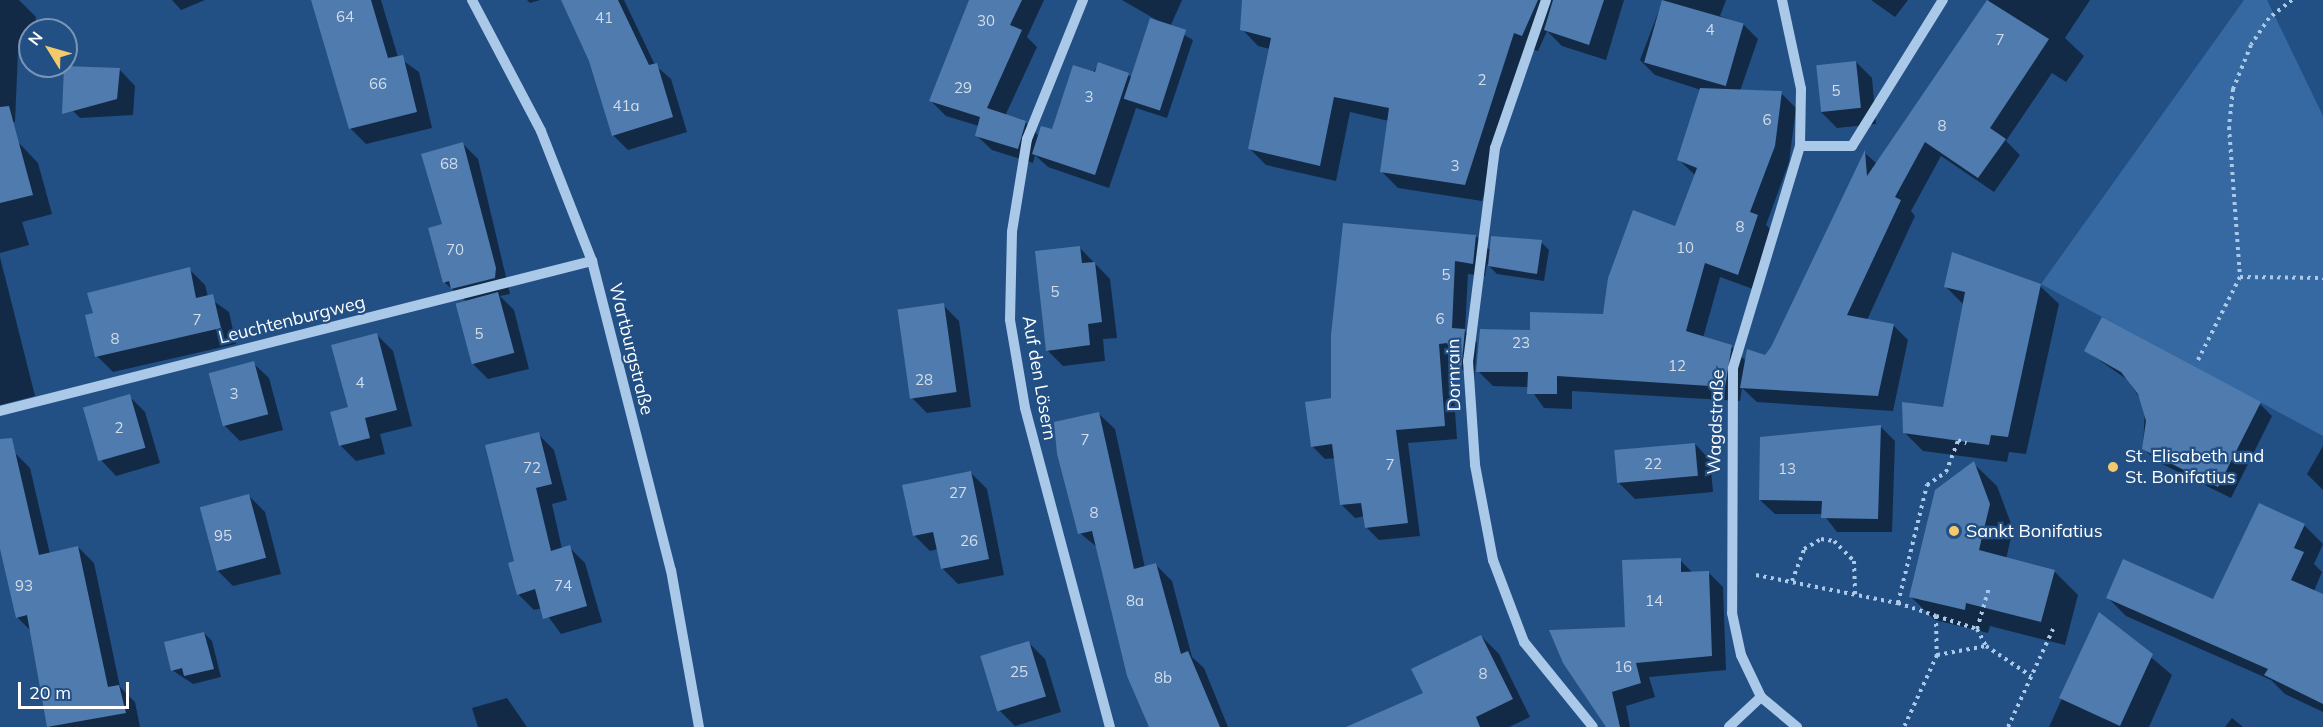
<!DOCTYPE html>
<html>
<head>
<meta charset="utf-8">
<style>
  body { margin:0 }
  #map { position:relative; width:2323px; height:727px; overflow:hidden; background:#224f84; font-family:Mulish,sans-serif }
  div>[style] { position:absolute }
  .green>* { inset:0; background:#3669a1 }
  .shadow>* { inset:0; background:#0007 }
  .building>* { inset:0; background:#4f7bae; transform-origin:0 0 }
  .path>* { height:4px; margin-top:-2px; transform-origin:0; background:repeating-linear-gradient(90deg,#aac8e8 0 3px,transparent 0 7.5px) }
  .minor>* { height:10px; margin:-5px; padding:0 5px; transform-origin:5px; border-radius:5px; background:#aac8e8 }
  .dots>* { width:16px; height:16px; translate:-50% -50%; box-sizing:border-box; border:3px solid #224f84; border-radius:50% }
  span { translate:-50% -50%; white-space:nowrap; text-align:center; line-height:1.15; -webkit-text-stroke:4.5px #224f84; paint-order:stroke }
  .number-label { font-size:15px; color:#d3deeb }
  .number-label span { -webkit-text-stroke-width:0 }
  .street-label { font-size:18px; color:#fff }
  .poi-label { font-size:18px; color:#fff }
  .left { translate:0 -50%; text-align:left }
  .north { position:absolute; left:18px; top:18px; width:60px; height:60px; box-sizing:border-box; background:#224f84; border:2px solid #7a95b5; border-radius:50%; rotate:307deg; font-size:16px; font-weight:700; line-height:24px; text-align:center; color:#fff }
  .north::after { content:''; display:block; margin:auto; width:21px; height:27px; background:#f4c96c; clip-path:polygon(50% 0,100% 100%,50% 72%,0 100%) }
  .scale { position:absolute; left:18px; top:682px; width:111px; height:27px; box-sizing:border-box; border:3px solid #fff; border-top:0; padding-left:8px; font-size:18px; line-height:21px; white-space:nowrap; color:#fff; -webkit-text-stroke:4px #224f84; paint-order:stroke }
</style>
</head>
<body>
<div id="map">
  <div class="green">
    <div style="clip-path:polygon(2244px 0,2267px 0,2323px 116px,2323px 436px,2041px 284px)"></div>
  </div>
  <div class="shadow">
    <div style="clip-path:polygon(0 0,19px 0,36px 17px,30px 52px,18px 52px,15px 122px,0 122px)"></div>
    <div style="clip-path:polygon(205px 0,181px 10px,172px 0)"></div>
    <div style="clip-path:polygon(313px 0,381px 0,398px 57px,419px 72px,432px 128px,366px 144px,350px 128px)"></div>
    <div style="clip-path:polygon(527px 0,540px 0,530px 3px)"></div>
    <div style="clip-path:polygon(563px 0,624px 0,655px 65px,671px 79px,687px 132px,628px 150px,613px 135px,591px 60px)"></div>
    <div style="clip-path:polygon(970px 0,1044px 0,1027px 37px,1037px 47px,1005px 116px,1025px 122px,1039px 136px,1053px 131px,1099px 64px,1132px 77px,1167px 26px,1122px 0,1182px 0,1170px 27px,1193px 40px,1167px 118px,1136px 108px,1109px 188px,1048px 167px,1035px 155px,1033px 163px,992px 150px,976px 135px,979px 126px,946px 116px,931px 101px)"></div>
    <div style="clip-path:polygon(1244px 0,1624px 0,1606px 60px,1562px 46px,1547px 31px,1538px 51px,1531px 49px,1482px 201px,1398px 188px,1381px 171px,1389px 121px,1350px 112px,1336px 181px,1266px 165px,1250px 149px,1270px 49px,1258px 46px,1242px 29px)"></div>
    <div style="clip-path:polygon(1663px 0,1726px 0,1720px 16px,1743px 24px,1758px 39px,1740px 91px,1781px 93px,1796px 108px,1789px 162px,1766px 225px,1773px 232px,1753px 289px,1720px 277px,1703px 338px,1731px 346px,1745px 360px,1748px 351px,1766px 356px,1773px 348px,1865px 153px,1877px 164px,1989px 0,2090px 0,2065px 38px,2084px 56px,2066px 82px,2052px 73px,2006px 141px,2020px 155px,1994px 192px,1941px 156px,1911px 211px,1915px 216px,1867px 320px,1893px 325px,1908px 340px,1893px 411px,1757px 402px,1742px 388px,1740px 401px,1572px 391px,1572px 409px,1544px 408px,1529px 387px,1493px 386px,1478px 371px,1531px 332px,1604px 316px,1676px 228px,1695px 175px,1678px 159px,1701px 90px,1655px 75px,1640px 60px)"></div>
    <div style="clip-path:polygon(1871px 0,1908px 0,1895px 17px)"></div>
    <div style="clip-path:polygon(1856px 62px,1872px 78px,1876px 124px,1837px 128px,1821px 112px)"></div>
    <div style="clip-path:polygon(120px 70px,135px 86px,133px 115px,80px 118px,64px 102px)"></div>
    <div style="clip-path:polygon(19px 143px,38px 163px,52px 214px,22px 222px,29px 245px,0 253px,0 148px)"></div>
    <div style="clip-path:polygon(462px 143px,478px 159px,510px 294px,500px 296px,514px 310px,529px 369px,488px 379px,472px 363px,467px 302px,444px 282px,444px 225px)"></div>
    <div style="clip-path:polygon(1476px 236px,1491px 251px,1541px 242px,1549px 250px,1544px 281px,1497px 274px,1487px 264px,1485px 276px,1468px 274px,1465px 331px,1477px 343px,1474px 382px,1451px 357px,1457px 439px,1408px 443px,1420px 536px,1379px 540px,1366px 527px,1365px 516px,1355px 518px,1342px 505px,1336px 458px,1325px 459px,1312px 446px,1333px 400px)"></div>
    <div style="clip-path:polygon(1080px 248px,1110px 279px,1117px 338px,1103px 339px,1105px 361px,1063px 366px,1047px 350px)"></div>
    <div style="clip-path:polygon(0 257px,35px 396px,0 405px)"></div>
    <div style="clip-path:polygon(189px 269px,205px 285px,208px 297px,229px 312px,236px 344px,113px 372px,97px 356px)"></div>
    <div style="clip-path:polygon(2040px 286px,2059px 304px,2026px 454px,2009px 452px,2007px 462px,1923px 451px,1904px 432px,1945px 408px,1964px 305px,1946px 287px)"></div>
    <div style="clip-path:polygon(943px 305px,959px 321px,971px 407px,927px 413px,911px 397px)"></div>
    <div style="clip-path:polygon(2102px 319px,2260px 404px,2272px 416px,2231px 498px,2156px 461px,2143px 448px,2145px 406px,2128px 380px,2086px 351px)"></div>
    <div style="clip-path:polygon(377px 335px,393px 351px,412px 426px,380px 434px,385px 454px,356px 461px,340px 445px)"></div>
    <div style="clip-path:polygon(253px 363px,269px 378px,283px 430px,240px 441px,224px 425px)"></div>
    <div style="clip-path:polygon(129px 396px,145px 412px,160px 463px,116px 476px,101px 460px)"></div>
    <div style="clip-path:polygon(1099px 414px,1115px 429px,1145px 568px,1156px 565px,1172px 581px,1192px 657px,1204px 668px,1228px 727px,1152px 727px,1098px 548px,1080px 533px)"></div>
    <div style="clip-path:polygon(1881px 427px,1895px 441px,1892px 532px,1837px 532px,1823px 514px,1775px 514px,1760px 500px)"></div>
    <div style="clip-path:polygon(538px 434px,554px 450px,567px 500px,552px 504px,562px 549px,569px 547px,585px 563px,602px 622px,561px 634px,542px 608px,534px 610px,518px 594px,516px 562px)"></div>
    <div style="clip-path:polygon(1695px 444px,1710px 460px,1713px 492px,1635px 499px,1619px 483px)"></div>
    <div style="clip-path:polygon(2323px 446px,2323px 490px,2307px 474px)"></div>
    <div style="clip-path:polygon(14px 452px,30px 468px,50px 554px,78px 547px,94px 563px,120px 687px,135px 702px,140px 727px,49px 727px,31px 631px,17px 617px,0 542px,0 456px)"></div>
    <div style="clip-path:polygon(1973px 463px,1997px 486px,2013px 529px,2006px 559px,2054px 571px,2078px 595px,2065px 645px,1990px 626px,1988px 633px,1935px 620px,1911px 597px)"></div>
    <div style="clip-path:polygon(971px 473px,987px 489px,1004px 575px,958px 584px,942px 568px,938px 549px,930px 551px,914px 535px)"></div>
    <div style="clip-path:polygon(249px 496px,265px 512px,281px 574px,233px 586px,217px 570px)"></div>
    <div style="clip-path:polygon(2304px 525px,2323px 544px,2314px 564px,2322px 572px,2314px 591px,2323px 595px,2323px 712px,2285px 694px,2271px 680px,2126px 616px,2107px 597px,2214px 601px)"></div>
    <div style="clip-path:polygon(1680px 560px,1693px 573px,1708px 572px,1723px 587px,1726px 670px,1649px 677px,1655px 697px,1626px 706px,1630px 727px,1607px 727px,1565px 663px,1626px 628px)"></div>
    <div style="clip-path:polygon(2100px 614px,2172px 675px,2149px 727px,2049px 727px)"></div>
    <div style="clip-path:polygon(204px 633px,212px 641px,221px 677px,193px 684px,172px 670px)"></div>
    <div style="clip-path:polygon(1481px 636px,1499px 654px,1530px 717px,1509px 727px,1350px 727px,1425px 694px)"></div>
    <div style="clip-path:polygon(1029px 643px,1045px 659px,1061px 712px,1015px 726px,999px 710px)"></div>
    <div style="clip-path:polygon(507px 698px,527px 727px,478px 727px,472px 708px)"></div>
    <div style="clip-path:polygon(2232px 718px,2243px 727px,2225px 727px)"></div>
  </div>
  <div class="building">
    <div style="clip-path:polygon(311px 0,371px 0,388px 58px,403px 55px,417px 112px,349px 129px)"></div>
    <div style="clip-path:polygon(561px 0,618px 0,649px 65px,657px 63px,673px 117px,612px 136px,589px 61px)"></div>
    <div style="clip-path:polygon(969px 0,1022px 0,1010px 25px,1022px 30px,987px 108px,1026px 121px,1018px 149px,975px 136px,980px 117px,929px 101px)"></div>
    <div style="clip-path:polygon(1242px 0,1538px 0,1522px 36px,1514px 33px,1465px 185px,1380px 172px,1389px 108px,1334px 97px,1320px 166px,1248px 149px,1271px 38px,1240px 30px)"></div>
    <div style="clip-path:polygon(1553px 0,1604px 0,1589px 45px,1544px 30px)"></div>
    <div style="left:1662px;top:0;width:85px;height:65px;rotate:16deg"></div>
    <div style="clip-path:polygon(1987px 0,2049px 39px,1990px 128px,2006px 139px,1978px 178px,1925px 142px,1895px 197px,1901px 200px,1847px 315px,1894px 324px,1878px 396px,1740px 388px,1747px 349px,1765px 355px,1771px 347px,1865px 150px,1867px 176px)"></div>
    <div style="left:1150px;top:18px;width:38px;height:85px;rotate:18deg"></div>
    <div style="left:1856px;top:61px;width:47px;height:40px;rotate:84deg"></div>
    <div style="clip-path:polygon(1098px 62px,1129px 73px,1095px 175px,1032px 154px,1041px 126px,1052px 129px,1073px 65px,1095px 72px)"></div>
    <div style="clip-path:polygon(64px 66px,120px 68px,117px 99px,62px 114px)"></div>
    <div style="clip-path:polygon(1700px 88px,1782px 91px,1775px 146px,1750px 212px,1758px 215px,1738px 275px,1705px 263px,1686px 331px,1732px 345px,1725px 387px,1557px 376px,1557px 394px,1527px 394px,1528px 372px,1476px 372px,1480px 329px,1530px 330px,1530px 312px,1603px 314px,1608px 278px,1633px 210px,1675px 226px,1697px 168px,1677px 160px)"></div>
    <div style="clip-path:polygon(9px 106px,33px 195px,0 203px,0 107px)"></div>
    <div style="clip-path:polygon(463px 142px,496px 268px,495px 278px,451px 289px,449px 281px,443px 283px,428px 228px,442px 224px,421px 154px)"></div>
    <div style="clip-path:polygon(1343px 223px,1476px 235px,1473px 264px,1455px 261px,1452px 328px,1465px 329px,1461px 371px,1447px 343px,1439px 344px,1445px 426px,1396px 430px,1408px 523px,1365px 528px,1361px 503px,1340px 505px,1332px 444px,1311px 447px,1305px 402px,1331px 398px,1331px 335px)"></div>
    <div style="clip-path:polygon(1491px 236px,1542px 240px,1537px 274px,1488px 266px)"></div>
    <div style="clip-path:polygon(1080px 246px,1082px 263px,1095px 262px,1102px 322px,1088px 324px,1090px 345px,1046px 351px,1035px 251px)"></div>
    <div style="clip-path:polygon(1952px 252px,2041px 284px,2008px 437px,1991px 435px,1989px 445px,1903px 433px,1902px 402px,1943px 407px,1965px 292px,1944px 287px)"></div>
    <div style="clip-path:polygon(190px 267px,196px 298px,213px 294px,221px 328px,95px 357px,85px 315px,93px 313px,87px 293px)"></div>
    <div style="left:498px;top:292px;width:63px;height:44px;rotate:75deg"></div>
    <div style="left:944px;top:303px;width:90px;height:47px;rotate:82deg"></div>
    <div style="clip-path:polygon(2102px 317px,2261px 402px,2218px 487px,2142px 449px,2146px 421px,2138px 394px,2121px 372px,2084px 351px)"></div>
    <div style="clip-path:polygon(377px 333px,397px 410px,365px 418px,370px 438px,339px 446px,330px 412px,348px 407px,331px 345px)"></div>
    <div style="left:254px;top:361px;width:55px;height:47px;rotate:75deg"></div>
    <div style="left:130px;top:394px;width:56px;height:49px;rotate:74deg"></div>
    <div style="clip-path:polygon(1099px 412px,1134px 569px,1156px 563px,1181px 654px,1188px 651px,1220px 727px,1149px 727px,1127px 676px,1092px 531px,1078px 534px,1057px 454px,1054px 422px)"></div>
    <div style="clip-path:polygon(1881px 425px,1878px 519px,1821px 518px,1822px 501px,1759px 500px,1760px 437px)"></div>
    <div style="clip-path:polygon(539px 432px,552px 484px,536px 488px,551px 551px,570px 545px,587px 606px,543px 619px,535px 589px,517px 595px,508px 563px,514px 561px,485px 445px)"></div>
    <div style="clip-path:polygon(12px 438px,39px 555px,78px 546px,108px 687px,119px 685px,126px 713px,47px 727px,27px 615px,16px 618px,0 549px,0 439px)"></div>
    <div style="left:1695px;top:443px;width:33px;height:81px;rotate:85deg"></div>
    <div style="clip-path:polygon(1974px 461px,1990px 504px,1979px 550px,2055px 570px,2041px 622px,1966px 603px,1965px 610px,1909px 597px,1935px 490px)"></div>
    <div style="clip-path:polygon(971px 471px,989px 559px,941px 569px,933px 532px,913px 536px,902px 485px)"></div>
    <div style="left:249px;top:494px;width:66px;height:51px;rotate:75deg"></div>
    <div style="clip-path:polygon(2259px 503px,2305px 524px,2294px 548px,2304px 552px,2291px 580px,2323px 594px,2323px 704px,2264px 675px,2268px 669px,2106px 598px,2123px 559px,2213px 599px)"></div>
    <div style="clip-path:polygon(1681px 558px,1681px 572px,1709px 571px,1712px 656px,1636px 663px,1641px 683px,1612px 692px,1620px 727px,1606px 727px,1563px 663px,1549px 630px,1625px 627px,1622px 560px)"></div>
    <div style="clip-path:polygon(2099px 612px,2153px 654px,2120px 726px,2059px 698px)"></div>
    <div style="clip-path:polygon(204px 632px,214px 669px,184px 676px,182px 668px,171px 671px,164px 642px)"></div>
    <div style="clip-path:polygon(1481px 635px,1513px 699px,1476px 717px,1480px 727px,1346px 727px,1423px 693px,1411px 669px)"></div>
    <div style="left:1029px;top:641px;width:58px;height:51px;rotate:73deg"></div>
  </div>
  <div class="path">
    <div style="left:2292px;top:0;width:29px;rotate:142deg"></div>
    <div style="left:2269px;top:18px;width:32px;rotate:124deg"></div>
    <div style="left:2251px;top:45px;width:48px;rotate:112.2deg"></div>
    <div style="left:2233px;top:89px;width:38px;rotate:96deg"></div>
    <div style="left:2229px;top:127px;width:150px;rotate:85.8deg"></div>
    <div style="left:2240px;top:277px;width:83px;rotate:0.7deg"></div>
    <div style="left:2198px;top:360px;width:93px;rotate:-63.2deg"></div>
    <div style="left:1756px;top:575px;width:145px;rotate:11.2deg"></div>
    <div style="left:1898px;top:603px;width:40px;rotate:18.9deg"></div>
    <div style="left:1936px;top:616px;width:39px;rotate:89deg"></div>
    <div style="left:1937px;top:655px;width:79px;rotate:114.6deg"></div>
    <div style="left:1792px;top:581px;width:34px;rotate:-69deg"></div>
    <div style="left:1804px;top:549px;width:20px;rotate:-30deg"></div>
    <div style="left:1821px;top:539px;width:13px;rotate:9deg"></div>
    <div style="left:1834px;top:541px;width:28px;rotate:45deg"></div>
    <div style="left:1854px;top:561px;width:33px;rotate:88deg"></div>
    <div style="left:1898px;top:603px;width:122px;rotate:-76.2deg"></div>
    <div style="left:1927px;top:485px;width:23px;rotate:-34deg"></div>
    <div style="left:1946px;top:472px;width:34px;rotate:-69deg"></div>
    <div style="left:1958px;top:440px;width:9px;rotate:21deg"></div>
    <div style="left:1936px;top:616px;width:43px;rotate:17.6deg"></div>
    <div style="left:1977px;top:629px;width:19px;rotate:62deg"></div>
    <div style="left:1977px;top:629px;width:43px;rotate:-73.7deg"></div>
    <div style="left:1937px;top:655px;width:50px;rotate:-10.4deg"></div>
    <div style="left:1986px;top:646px;width:54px;rotate:33.7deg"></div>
    <div style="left:2008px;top:727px;width:108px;rotate:-65.3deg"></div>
  </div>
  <div class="minor">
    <div style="left:472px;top:0;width:148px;rotate:62.2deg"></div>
    <div style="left:541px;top:131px;width:140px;rotate:68.6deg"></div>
    <div style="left:592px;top:261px;width:319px;rotate:75.7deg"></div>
    <div style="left:671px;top:570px;width:159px;rotate:79.9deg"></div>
    <div style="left:1083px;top:0;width:150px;rotate:111.9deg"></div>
    <div style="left:1027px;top:139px;width:94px;rotate:99.2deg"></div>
    <div style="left:1012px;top:232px;width:88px;rotate:91.3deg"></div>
    <div style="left:1010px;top:320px;width:89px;rotate:80.3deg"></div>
    <div style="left:1025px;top:408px;width:330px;rotate:75.1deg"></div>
    <div style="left:1546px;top:0;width:157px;rotate:109deg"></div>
    <div style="left:1495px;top:148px;width:215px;rotate:97.2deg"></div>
    <div style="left:1468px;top:361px;width:104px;rotate:86.1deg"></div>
    <div style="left:1475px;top:465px;width:97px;rotate:79.3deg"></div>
    <div style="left:1493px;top:560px;width:88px;rotate:69.3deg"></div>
    <div style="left:1524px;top:642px;width:109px;rotate:50.9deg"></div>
    <div style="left:1782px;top:0;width:91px;rotate:77.9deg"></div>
    <div style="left:1801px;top:89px;width:57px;rotate:91deg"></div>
    <div style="left:1800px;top:146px;width:232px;rotate:106.8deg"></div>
    <div style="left:1733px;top:368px;width:245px;rotate:90.2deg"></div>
    <div style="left:1732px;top:613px;width:43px;rotate:77.9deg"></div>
    <div style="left:1741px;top:655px;width:47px;rotate:64.5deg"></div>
    <div style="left:1761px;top:697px;width:47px;rotate:39.8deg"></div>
    <div style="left:1800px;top:146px;width:52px"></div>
    <div style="left:1852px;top:146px;width:172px;rotate:-58.1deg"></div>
    <div style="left:0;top:411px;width:611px;rotate:-14.22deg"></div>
    <div style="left:1729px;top:727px;width:44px;rotate:-43.2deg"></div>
  </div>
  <div class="dots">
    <div style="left:2113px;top:467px;background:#f4c96c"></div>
    <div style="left:1954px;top:531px;background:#f4c96c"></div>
  </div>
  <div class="number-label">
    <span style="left:345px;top:17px">64</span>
    <span style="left:604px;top:18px">41</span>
    <span style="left:986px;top:21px">30</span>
    <span style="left:1710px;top:30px">4</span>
    <span style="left:2000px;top:40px">7</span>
    <span style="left:1482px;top:80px">2</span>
    <span style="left:378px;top:84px">66</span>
    <span style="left:963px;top:88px">29</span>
    <span style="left:1836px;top:91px">5</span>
    <span style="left:1089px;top:97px">3</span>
    <span style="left:626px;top:106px">41a</span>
    <span style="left:1767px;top:120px">6</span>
    <span style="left:1942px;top:126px">8</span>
    <span style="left:449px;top:164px">68</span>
    <span style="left:1455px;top:166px">3</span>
    <span style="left:1740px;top:227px">8</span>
    <span style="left:1685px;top:248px">10</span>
    <span style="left:455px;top:250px">70</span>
    <span style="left:1446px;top:275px">5</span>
    <span style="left:1055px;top:292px">5</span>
    <span style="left:1440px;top:319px">6</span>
    <span style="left:197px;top:320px">7</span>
    <span style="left:479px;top:334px">5</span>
    <span style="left:115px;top:339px">8</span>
    <span style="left:1521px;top:343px">23</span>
    <span style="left:1677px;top:366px">12</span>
    <span style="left:924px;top:380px">28</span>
    <span style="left:360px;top:383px">4</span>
    <span style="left:234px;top:394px">3</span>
    <span style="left:119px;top:428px">2</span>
    <span style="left:1085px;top:440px">7</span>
    <span style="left:1653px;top:464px">22</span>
    <span style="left:1390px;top:465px">7</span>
    <span style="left:532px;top:468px">72</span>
    <span style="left:1787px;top:469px">13</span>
    <span style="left:958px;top:493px">27</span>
    <span style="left:1094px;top:513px">8</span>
    <span style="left:223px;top:536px">95</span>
    <span style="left:969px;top:541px">26</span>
    <span style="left:24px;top:586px">93</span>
    <span style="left:563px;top:586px">74</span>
    <span style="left:1135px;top:601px">8a</span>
    <span style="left:1654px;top:601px">14</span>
    <span style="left:1623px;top:667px">16</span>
    <span style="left:1019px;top:672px">25</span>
    <span style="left:1483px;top:674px">8</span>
    <span style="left:1163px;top:678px">8b</span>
  </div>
  <div class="street-label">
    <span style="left:292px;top:320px;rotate:-14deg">Leuchtenburgweg</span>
    <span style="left:631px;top:349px;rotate:76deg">Wartburgstraße</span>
    <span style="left:1454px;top:375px;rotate:-91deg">Dornrain</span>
    <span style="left:1039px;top:378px;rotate:80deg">Auf den Lösern</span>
    <span style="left:1716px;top:422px;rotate:-88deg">Wagdstraße</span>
  </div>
  <div class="poi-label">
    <span class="left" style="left:2125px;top:467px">St. Elisabeth und<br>St. Bonifatius</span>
    <span class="left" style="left:1966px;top:531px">Sankt Bonifatius</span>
  </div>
  <div class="north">N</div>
  <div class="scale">20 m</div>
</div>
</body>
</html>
